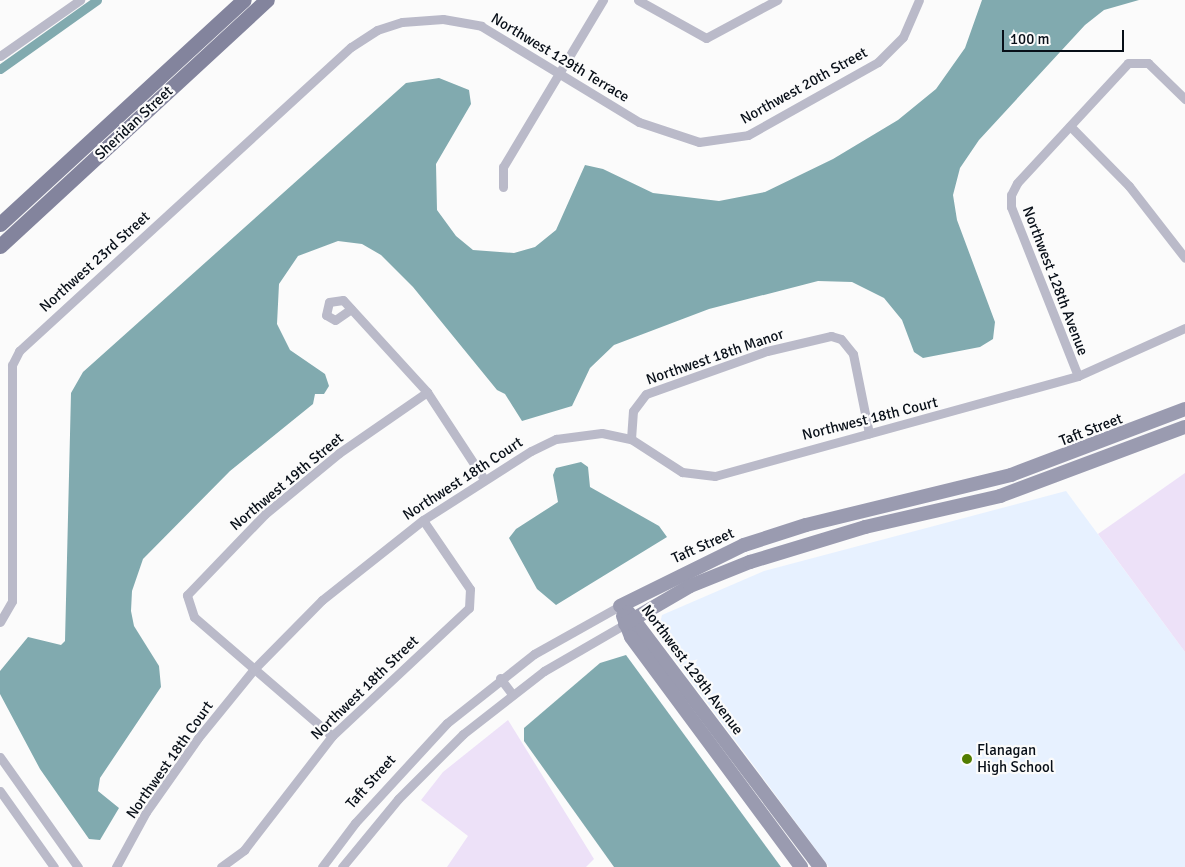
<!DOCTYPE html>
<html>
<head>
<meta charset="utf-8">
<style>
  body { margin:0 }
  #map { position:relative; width:1185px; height:867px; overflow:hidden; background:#fbfbfb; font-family:Signika,sans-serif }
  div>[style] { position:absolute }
  .built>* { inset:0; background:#e7f1ff }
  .green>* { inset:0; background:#ede1f8 }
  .water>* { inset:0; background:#81aaaf }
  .canal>* { height:9px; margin:-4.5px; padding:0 4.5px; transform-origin:4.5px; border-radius:4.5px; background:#81aaaf }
  .street>* { height:9px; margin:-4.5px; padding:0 4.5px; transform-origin:4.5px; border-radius:4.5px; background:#babac9 }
  .secondary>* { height:14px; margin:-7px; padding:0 7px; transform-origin:7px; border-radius:7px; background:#9a9bb0 }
  .primary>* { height:15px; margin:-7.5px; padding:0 7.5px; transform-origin:7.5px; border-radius:7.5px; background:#83849d }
  .dots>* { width:14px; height:14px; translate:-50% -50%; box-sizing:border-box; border:2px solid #fbfbfb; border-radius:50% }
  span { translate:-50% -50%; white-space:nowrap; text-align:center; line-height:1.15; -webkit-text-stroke:4.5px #fbfbfb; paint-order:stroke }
  .street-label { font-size:15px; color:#080f18 }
  .poi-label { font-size:15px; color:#080f18 }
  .left { translate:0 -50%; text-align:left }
  .scale { position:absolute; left:1002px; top:30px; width:122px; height:22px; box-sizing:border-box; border:2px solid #080f18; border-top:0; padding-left:6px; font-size:15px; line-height:18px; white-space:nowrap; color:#080f18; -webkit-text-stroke:4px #fbfbfb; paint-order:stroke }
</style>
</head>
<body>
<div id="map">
  <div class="built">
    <div style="clip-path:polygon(1066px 491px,1185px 652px,1185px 867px,829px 867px,657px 635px,662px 615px,764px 571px)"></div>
  </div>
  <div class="green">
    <div style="clip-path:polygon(1185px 473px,1185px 652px,1098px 534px)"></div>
    <div style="clip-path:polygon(508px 720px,594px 859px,586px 867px,447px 867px,468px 836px,421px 800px,443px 772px)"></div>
  </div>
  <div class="water">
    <div style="clip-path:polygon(982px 0,1139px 0,1104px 10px,1085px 25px,979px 140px,960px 168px,953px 195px,957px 220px,995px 322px,993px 339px,980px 347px,923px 358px,914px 352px,902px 320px,884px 298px,852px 282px,818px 281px,709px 309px,614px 345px,590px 368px,572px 406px,522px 421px,505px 394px,497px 390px,413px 287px,381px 255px,362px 244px,338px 241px,298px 256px,279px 284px,277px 324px,290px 350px,325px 374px,329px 386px,324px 394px,315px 394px,313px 404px,230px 471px,143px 559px,132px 591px,131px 611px,134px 626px,159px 666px,161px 687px,100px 778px,98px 791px,119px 808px,100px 840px,89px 839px,40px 769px,0 694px,0 671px,28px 637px,61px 645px,65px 641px,71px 393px,83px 372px,406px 83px,439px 78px,469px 90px,471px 104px,436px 164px,437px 210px,456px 236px,473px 250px,514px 253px,535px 247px,556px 230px,585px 165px,603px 169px,653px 193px,719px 201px,765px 192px,833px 159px,898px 120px,936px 89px,965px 48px)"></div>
    <div style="clip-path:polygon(581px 462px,588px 467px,590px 487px,659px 526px,667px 537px,556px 605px,537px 589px,509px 538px,516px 529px,558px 502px,553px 475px,556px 468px)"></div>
    <div style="clip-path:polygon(626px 655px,781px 867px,614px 867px,524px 741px,524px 728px,600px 663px)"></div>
  </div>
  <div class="canal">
    <div style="left:0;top:69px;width:119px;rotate:-35.4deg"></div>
  </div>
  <div class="street">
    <div style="left:638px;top:0;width:78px;rotate:29.2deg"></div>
    <div style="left:706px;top:38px;width:81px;rotate:-28.2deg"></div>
    <div style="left:0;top:56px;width:98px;rotate:-35deg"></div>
    <div style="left:1070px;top:126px;width:84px;rotate:45.5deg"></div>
    <div style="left:1129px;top:186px;width:91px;rotate:52.1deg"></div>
    <div style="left:503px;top:187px;width:20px;rotate:-90deg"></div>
    <div style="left:503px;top:167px;width:195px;rotate:-59.1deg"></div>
    <div style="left:351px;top:309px;width:19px;rotate:145deg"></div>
    <div style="left:335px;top:320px;width:10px;rotate:-151deg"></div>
    <div style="left:326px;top:315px;width:13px;rotate:-77deg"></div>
    <div style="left:329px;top:302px;width:14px;rotate:-8deg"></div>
    <div style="left:343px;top:300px;width:125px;rotate:47.6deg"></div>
    <div style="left:427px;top:392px;width:104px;rotate:56.8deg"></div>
    <div style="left:1078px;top:376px;width:182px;rotate:-111.6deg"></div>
    <div style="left:1011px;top:207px;width:12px;rotate:-90deg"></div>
    <div style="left:1011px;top:195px;width:13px;rotate:-63deg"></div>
    <div style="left:1017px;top:183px;width:163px;rotate:-47.2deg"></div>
    <div style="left:1128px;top:63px;width:20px"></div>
    <div style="left:1148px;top:63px;width:52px;rotate:44.2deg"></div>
    <div style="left:631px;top:439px;width:28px;rotate:-86deg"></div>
    <div style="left:633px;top:411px;width:21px;rotate:-53deg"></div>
    <div style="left:646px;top:394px;width:128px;rotate:-19.6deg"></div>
    <div style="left:767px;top:351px;width:66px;rotate:-13.2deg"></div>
    <div style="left:831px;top:336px;width:10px;rotate:17deg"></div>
    <div style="left:841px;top:339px;width:19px;rotate:51deg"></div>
    <div style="left:853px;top:354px;width:81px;rotate:78.6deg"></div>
    <div style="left:0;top:622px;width:24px;rotate:-60deg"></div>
    <div style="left:12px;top:601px;width:236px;rotate:-90deg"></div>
    <div style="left:12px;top:365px;width:16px;rotate:-63deg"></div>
    <div style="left:19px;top:351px;width:450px;rotate:-42.5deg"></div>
    <div style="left:351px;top:47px;width:31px;rotate:-33deg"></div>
    <div style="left:377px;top:30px;width:26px;rotate:-18deg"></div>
    <div style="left:402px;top:22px;width:41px;rotate:-4.2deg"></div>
    <div style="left:443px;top:19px;width:39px;rotate:10deg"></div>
    <div style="left:481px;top:26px;width:185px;rotate:31.3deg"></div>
    <div style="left:639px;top:122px;width:63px;rotate:18.4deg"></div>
    <div style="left:699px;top:142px;width:49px;rotate:-8.1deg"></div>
    <div style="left:748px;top:135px;width:149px;rotate:-29.3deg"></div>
    <div style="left:878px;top:62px;width:35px;rotate:-45deg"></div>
    <div style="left:903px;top:37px;width:40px;rotate:-66.6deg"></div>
    <div style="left:500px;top:678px;width:21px;rotate:53deg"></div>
    <div style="left:332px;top:736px;width:182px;rotate:-139.2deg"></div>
    <div style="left:194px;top:617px;width:23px;rotate:-108deg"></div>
    <div style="left:187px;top:595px;width:112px;rotate:-46.1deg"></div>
    <div style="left:265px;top:514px;width:96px;rotate:-39.5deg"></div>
    <div style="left:339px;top:453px;width:107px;rotate:-34.7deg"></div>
    <div style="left:0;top:757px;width:135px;rotate:54.7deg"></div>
    <div style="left:0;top:791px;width:93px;rotate:54.6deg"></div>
    <div style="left:116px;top:867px;width:63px;rotate:-61.4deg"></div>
    <div style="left:146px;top:812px;width:90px;rotate:-54.9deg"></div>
    <div style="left:198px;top:738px;width:89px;rotate:-50.9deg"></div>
    <div style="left:254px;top:669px;width:97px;rotate:-45.4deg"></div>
    <div style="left:322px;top:600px;width:129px;rotate:-38.4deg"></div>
    <div style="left:423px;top:520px;width:128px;rotate:-32.6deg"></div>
    <div style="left:531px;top:451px;width:28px;rotate:-26deg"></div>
    <div style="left:556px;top:439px;width:46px;rotate:-7.4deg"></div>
    <div style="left:602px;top:433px;width:30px;rotate:12deg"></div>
    <div style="left:631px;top:439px;width:61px;rotate:32.9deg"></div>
    <div style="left:682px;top:472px;width:33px;rotate:7deg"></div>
    <div style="left:715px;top:476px;width:377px;rotate:-15.4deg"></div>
    <div style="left:1078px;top:376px;width:117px;rotate:-24.2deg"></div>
    <div style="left:221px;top:867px;width:29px;rotate:-36deg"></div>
    <div style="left:244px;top:850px;width:144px;rotate:-52.3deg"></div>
    <div style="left:332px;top:736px;width:187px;rotate:-43.1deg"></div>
    <div style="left:469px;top:608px;width:19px;rotate:-87deg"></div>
    <div style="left:470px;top:589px;width:83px;rotate:-124.3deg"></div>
    <div style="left:322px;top:867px;width:55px;rotate:-53.1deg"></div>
    <div style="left:355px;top:823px;width:136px;rotate:-47.4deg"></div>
    <div style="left:447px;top:723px;width:111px;rotate:-38.4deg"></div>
    <div style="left:534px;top:654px;width:98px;rotate:-29.2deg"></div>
    <div style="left:342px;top:867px;width:88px;rotate:-50.5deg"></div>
    <div style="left:398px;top:799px;width:92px;rotate:-45deg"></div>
    <div style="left:463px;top:734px;width:103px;rotate:-37.9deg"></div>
    <div style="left:544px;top:671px;width:94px;rotate:-30.1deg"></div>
  </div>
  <div class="secondary">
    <div style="left:620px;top:606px;width:138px;rotate:-26.2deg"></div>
    <div style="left:744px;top:545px;width:65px;rotate:-17.9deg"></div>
    <div style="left:806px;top:525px;width:211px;rotate:-13.7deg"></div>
    <div style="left:1011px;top:475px;width:186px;rotate:-20.8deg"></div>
    <div style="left:628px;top:612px;width:319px;rotate:53deg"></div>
    <div style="left:623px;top:616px;width:22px;rotate:69deg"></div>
    <div style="left:631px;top:637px;width:286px;rotate:53.5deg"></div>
    <div style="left:625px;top:624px;width:75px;rotate:-30.3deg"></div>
    <div style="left:690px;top:586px;width:65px;rotate:-21.8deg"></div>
    <div style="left:750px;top:562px;width:120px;rotate:-16.9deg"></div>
    <div style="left:865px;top:527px;width:139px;rotate:-12.9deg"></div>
    <div style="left:1000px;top:496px;width:197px;rotate:-20.5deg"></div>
  </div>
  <div class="primary">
    <div style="left:0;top:224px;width:331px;rotate:-42.6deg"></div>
    <div style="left:0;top:246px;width:363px;rotate:-42.7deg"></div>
  </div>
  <div class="dots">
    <div style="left:967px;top:759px;background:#527d00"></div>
  </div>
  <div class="street-label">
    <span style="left:560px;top:58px;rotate:31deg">Northwest 129th Terrace</span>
    <span style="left:804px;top:86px;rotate:-29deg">Northwest 20th Street</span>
    <span style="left:134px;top:123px;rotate:-43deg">Sheridan Street</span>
    <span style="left:95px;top:262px;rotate:-42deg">Northwest 23rd Street</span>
    <span style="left:1055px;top:281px;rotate:69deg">Northwest 128th Avenue</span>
    <span style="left:715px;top:357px;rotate:-19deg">Northwest 18th Manor</span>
    <span style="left:870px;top:419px;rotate:-14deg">Northwest 18th Court</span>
    <span style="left:1091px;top:430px;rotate:-21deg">Taft Street</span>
    <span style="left:463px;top:479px;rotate:-33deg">Northwest 18th Court</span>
    <span style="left:287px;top:482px;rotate:-40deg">Northwest 19th Street</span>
    <span style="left:703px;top:546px;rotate:-24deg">Taft Street</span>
    <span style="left:692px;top:670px;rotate:53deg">Northwest 129th Avenue</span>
    <span style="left:365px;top:688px;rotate:-44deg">Northwest 18th Street</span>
    <span style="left:170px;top:760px;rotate:-55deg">Northwest 18th Court</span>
    <span style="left:371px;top:782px;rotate:-48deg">Taft Street</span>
  </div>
  <div class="poi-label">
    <span class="left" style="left:977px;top:759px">Flanagan<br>High School</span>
  </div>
  <div class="scale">100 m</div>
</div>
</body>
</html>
